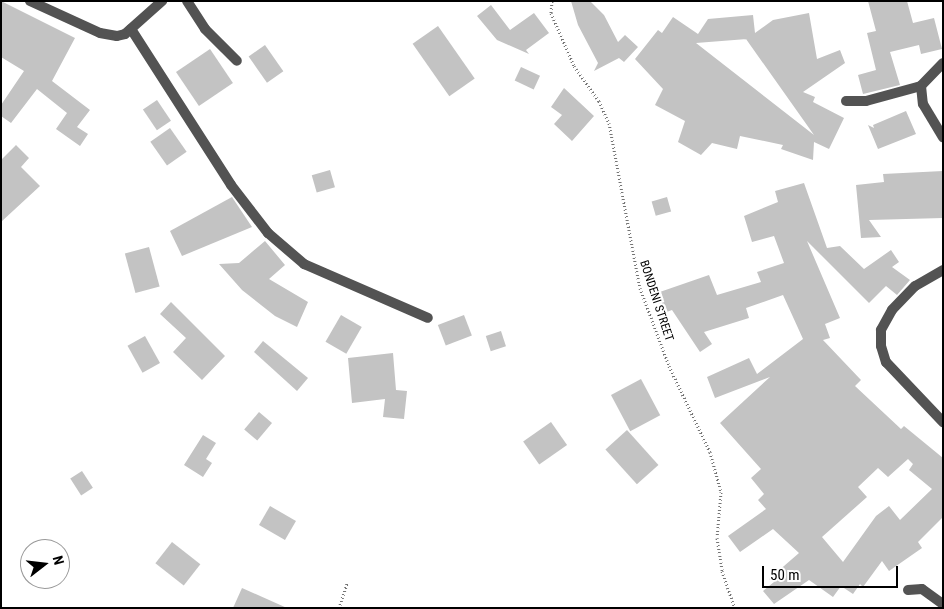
<!DOCTYPE html>
<html>
<head>
<meta charset="utf-8">
<style>
  body { margin:0 }
  #map { position:relative; width:944px; height:609px; overflow:hidden; background:#fff; font-family:"Roboto Condensed",sans-serif }
  div>[style] { position:absolute }
  .building>* { inset:0; background:#c3c3c3; transform-origin:0 0 }
  .path>* { height:3px; margin-top:-1.5px; transform-origin:0; background:repeating-linear-gradient(90deg,#757575 0 1px,transparent 0 3.5px) }
  .service>* { height:10px; margin:-5px; padding:0 5px; transform-origin:5px; border-radius:5px; background:#535353 }
  .minor>* { height:10px; margin:-5px; padding:0 5px; transform-origin:5px; border-radius:5px; background:#535353 }
  span { translate:-50% -50%; white-space:nowrap; text-align:center; line-height:1.15; -webkit-text-stroke:4.5px #fff; paint-order:stroke }
  .street-label { font-size:12px; color:#000 }
  .frame { position:absolute; inset:0; border:2px solid #000; pointer-events:none }
  .north { position:absolute; left:20px; top:539px; width:50px; height:50px; box-sizing:border-box; background:#fff; border:1px solid #999; border-radius:50%; rotate:74deg; font-size:14px; font-weight:700; line-height:20px; text-align:center; color:#000 }
  .north::after { content:''; display:block; margin:auto; width:18px; height:22px; background:#000; clip-path:polygon(50% 0,100% 100%,50% 72%,0 100%) }
  .scale { position:absolute; left:762px; top:566px; width:136px; height:22px; box-sizing:border-box; border:2px solid #000; border-top:0; padding-left:6px; font-size:15px; line-height:18px; white-space:nowrap; color:#000; -webkit-text-stroke:4px #fff; paint-order:stroke }
</style>
</head>
<body>
<div id="map">
  <div class="building">
    <div style="clip-path:polygon(1px 1px,75px 38px,52px 81px,90px 110px,77px 127px,88px 134px,80px 146px,56px 129px,67px 113px,37px 89px,11px 123px,1px 116px,1px 105px,24px 71px,1px 57px)"></div>
    <div style="clip-path:polygon(571px 1px,590px 1px,604px 15px,618px 42px,625px 35px,638px 47px,624px 62px,619px 58px,594px 71px,598px 63px,578px 25px)"></div>
    <div style="clip-path:polygon(868px 1px,907px 1px,913px 23px,934px 18px,942px 49px,921px 54px,919px 45px,890px 52px,900px 85px,863px 94px,858px 75px,876px 70px,867px 33px,876px 31px)"></div>
    <div style="clip-path:polygon(491px 5px,510px 30px,534px 13px,549px 33px,526px 50px,529px 54px,497px 40px,477px 16px)"></div>
    <div style="clip-path:polygon(evenodd,809px 13px,817px 59px,840px 50px,845px 63px,803px 92px,815px 97px,813px 102px,844px 118px,829px 149px,814px 142px,813px 160px,781px 149px,783px 145px,740px 136px,737px 149px,712px 143px,701px 155px,678px 142px,685px 121px,655px 105px,663px 89px,635px 59px,658px 30px,662px 33px,673px 17px,698px 34px,708px 19px,753px 15px,755px 33px,773px 20px,809px 13px,747px 39px,746px 39px,814px 135px,696px 43px,747px 39px)"></div>
    <div style="left:438px;top:26px;width:64px;height:31px;rotate:55deg"></div>
    <div style="left:265px;top:45px;width:32px;height:20px;rotate:55deg"></div>
    <div style="left:210px;top:49px;width:41px;height:41px;rotate:56deg"></div>
    <div style="left:521px;top:67px;width:21px;height:15px;rotate:25deg"></div>
    <div style="clip-path:polygon(564px 88px,594px 116px,572px 141px,554px 124px,562px 115px,551px 107px)"></div>
    <div style="left:157px;top:100px;width:25px;height:17px;rotate:56deg"></div>
    <div style="clip-path:polygon(906px 111px,916px 134px,878px 149px,868px 125px,874px 128px,873px 125px)"></div>
    <div style="left:170px;top:128px;width:29px;height:24px;rotate:55deg"></div>
    <div style="clip-path:polygon(16px 145px,29px 158px,21px 167px,40px 186px,1px 222px,1px 160px)"></div>
    <div style="left:330px;top:170px;width:18px;height:19px;rotate:74deg"></div>
    <div style="clip-path:polygon(943px 171px,943px 218px,869px 220px,881px 237px,861px 238px,856px 185px,884px 182px,883px 174px)"></div>
    <div style="clip-path:polygon(evenodd,804px 183px,827px 248px,840px 246px,864px 269px,891px 250px,899px 262px,892px 267px,910px 280px,897px 295px,886px 286px,869px 303px,807px 241px,840px 318px,825px 324px,830px 338px,823px 340px,861px 380px,855px 386px,901px 429px,904px 426px,943px 458px,943px 517px,918px 542px,922px 548px,889px 571px,882px 561px,863px 587px,860px 584px,853px 594px,841px 586px,833px 597px,809px 580px,774px 604px,763px 591px,774px 582px,769px 579px,799px 553px,773px 529px,740px 552px,728px 536px,766px 509px,758px 500px,764px 494px,751px 478px,761px 469px,720px 423px,770px 377px,715px 398px,707px 377px,749px 358px,757px 374px,803px 339px,783px 295px,746px 308px,749px 318px,704px 332px,712px 344px,700px 352px,672px 310px,661px 314px,654px 294px,709px 275px,717px 295px,761px 282px,757px 272px,784px 263px,774px 236px,752px 242px,744px 216px,778px 202px,775px 191px,804px 183px,908px 459px,913px 464px,909px 470px,932px 489px,900px 520px,889px 506px,876px 516px,843px 562px,822px 537px,867px 497px,858px 487px,878px 468px,888px 477px,908px 459px)"></div>
    <div style="clip-path:polygon(232px 197px,252px 227px,182px 256px,170px 231px)"></div>
    <div style="left:667px;top:197px;width:15px;height:16px;rotate:74deg"></div>
    <div style="clip-path:polygon(265px 241px,285px 265px,269px 279px,308px 302px,297px 327px,275px 316px,242px 290px,219px 264px,239px 263px)"></div>
    <div style="left:149px;top:247px;width:41px;height:25px;rotate:75deg"></div>
    <div style="clip-path:polygon(171px 302px,225px 356px,202px 380px,173px 352px,186px 338px,160px 314px)"></div>
    <div style="left:341px;top:315px;width:24px;height:31px;rotate:30deg"></div>
    <div style="left:464px;top:315px;width:22px;height:28px;rotate:69deg"></div>
    <div style="left:501px;top:331px;width:16px;height:16px;rotate:72deg"></div>
    <div style="left:145px;top:336px;width:31px;height:20px;rotate:61deg"></div>
    <div style="clip-path:polygon(263px 341px,308px 378px,297px 391px,254px 352px)"></div>
    <div style="clip-path:polygon(393px 353px,396px 390px,407px 391px,404px 419px,383px 417px,385px 399px,352px 403px,348px 358px)"></div>
    <div style="left:641px;top:379px;width:41px;height:34px;rotate:62deg"></div>
    <div style="left:259px;top:412px;width:17px;height:23px;rotate:40deg"></div>
    <div style="left:551px;top:422px;width:28px;height:34px;rotate:55deg"></div>
    <div style="left:627px;top:430px;width:47px;height:29px;rotate:48deg"></div>
    <div style="clip-path:polygon(203px 435px,216px 443px,206px 459px,212px 463px,203px 477px,184px 465px)"></div>
    <div style="left:82px;top:471px;width:20px;height:14px;rotate:57deg"></div>
    <div style="left:270px;top:506px;width:30px;height:22px;rotate:30deg"></div>
    <div style="left:172px;top:542px;width:36px;height:27px;rotate:38deg"></div>
    <div style="clip-path:polygon(242px 588px,287px 608px,233px 608px)"></div>
  </div>
  <div class="path">
    <div style="left:552px;top:1px;width:12px;rotate:95deg"></div>
    <div style="left:551px;top:13px;width:58px;rotate:66.5deg"></div>
    <div style="left:574px;top:66px;width:43px;rotate:54.5deg"></div>
    <div style="left:599px;top:101px;width:24px;rotate:66deg"></div>
    <div style="left:609px;top:123px;width:168px;rotate:79.4deg"></div>
    <div style="left:640px;top:288px;width:83px;rotate:69.6deg"></div>
    <div style="left:669px;top:366px;width:95px;rotate:64.5deg"></div>
    <div style="left:710px;top:452px;width:41px;rotate:74.6deg"></div>
    <div style="left:721px;top:492px;width:46px;rotate:95deg"></div>
    <div style="left:717px;top:538px;width:33px;rotate:81deg"></div>
    <div style="left:722px;top:571px;width:39px;rotate:71deg"></div>
    <div style="left:339px;top:608px;width:26px;rotate:-72deg"></div>
  </div>
  <div class="service">
    <div style="left:846px;top:101px;width:20px"></div>
    <div style="left:866px;top:101px;width:57px;rotate:-15.3deg"></div>
  </div>
  <div class="minor">
    <div style="left:30px;top:1px;width:77px;rotate:24.6deg"></div>
    <div style="left:100px;top:33px;width:17px;rotate:10deg"></div>
    <div style="left:117px;top:36px;width:8px;rotate:-14deg"></div>
    <div style="left:125px;top:34px;width:50px;rotate:-41.7deg"></div>
    <div style="left:187px;top:1px;width:33px;rotate:57deg"></div>
    <div style="left:205px;top:29px;width:45px;rotate:45deg"></div>
    <div style="left:131px;top:29px;width:185px;rotate:57.3deg"></div>
    <div style="left:231px;top:185px;width:61px;rotate:52.4deg"></div>
    <div style="left:268px;top:233px;width:48px;rotate:40.7deg"></div>
    <div style="left:304px;top:264px;width:135px;rotate:23.5deg"></div>
    <div style="left:943px;top:63px;width:32px;rotate:134deg"></div>
    <div style="left:921px;top:86px;width:18px;rotate:84deg"></div>
    <div style="left:923px;top:104px;width:39px;rotate:59deg"></div>
    <div style="left:943px;top:270px;width:32px;rotate:150deg"></div>
    <div style="left:915px;top:286px;width:33px;rotate:134deg"></div>
    <div style="left:892px;top:310px;width:23px;rotate:119deg"></div>
    <div style="left:881px;top:330px;width:16px;rotate:90deg"></div>
    <div style="left:881px;top:346px;width:17px;rotate:73deg"></div>
    <div style="left:886px;top:362px;width:83px;rotate:46.5deg"></div>
    <div style="left:908px;top:590px;width:14px;rotate:-4deg"></div>
    <div style="left:922px;top:589px;width:26px;rotate:36deg"></div>
  </div>
  <div class="street-label">
    <span style="left:656px;top:301px;rotate:72deg">BONDENI STREET</span>
  </div>
  <div class="frame"></div>
  <div class="north">N</div>
  <div class="scale">50 m</div>
</div>
</body>
</html>
